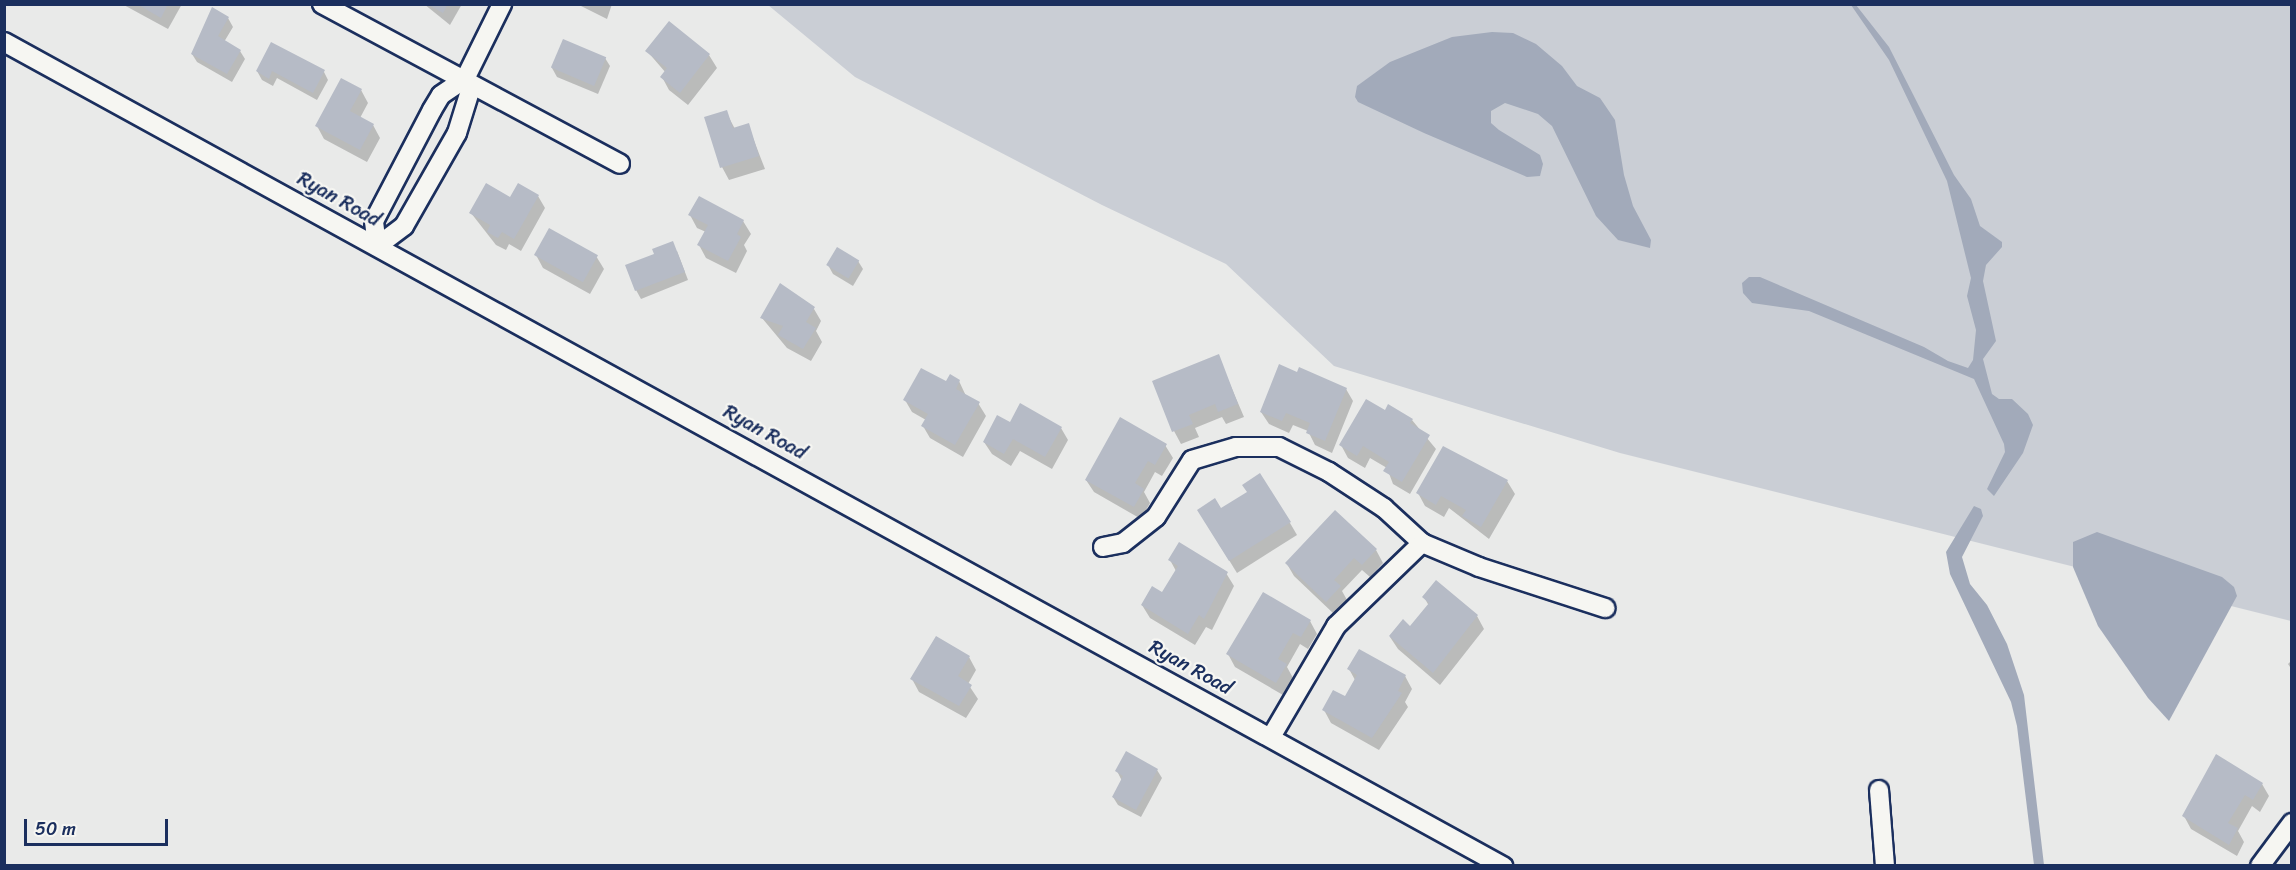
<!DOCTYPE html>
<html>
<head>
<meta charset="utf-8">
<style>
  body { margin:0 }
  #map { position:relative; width:2296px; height:870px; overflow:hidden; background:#e9eae9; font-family:Sriracha,sans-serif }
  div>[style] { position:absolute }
  .green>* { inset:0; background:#caced5 }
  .water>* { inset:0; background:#a2aaba }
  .shadow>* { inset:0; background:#0003 }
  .building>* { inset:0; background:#b6bbc6; transform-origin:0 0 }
  .roads { filter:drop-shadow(2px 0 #1b2f5e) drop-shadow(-2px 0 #1b2f5e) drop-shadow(0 2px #1b2f5e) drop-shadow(0 -2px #1b2f5e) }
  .street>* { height:18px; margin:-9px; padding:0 9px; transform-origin:9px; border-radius:9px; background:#f6f6f2 }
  span { translate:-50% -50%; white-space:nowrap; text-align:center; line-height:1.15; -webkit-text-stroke:4.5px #f6f6f2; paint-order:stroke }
  .street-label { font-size:20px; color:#1b2f5e }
  .frame { position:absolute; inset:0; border:6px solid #1b2f5e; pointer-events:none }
  .scale { position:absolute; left:24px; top:819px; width:144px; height:27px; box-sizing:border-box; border:3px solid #1b2f5e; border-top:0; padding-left:8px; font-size:18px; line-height:21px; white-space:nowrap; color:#1b2f5e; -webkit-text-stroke:4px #f6f6f2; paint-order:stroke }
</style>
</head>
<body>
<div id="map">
  <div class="green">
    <div style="clip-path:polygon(768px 5px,2291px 5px,2291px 621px,1620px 453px,1334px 366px,1226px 264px,1102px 205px,855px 77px)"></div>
  </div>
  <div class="water">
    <div style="clip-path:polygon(1851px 5px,1856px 5px,1889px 47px,1954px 175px,1971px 199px,1980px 226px,2002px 242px,2002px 247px,1986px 265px,1983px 281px,1996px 341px,1983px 359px,1992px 394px,1999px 399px,2012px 399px,2028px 414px,2033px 425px,2023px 453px,1994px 496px,1987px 489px,2005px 452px,2004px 444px,1974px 379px,1809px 311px,1752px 303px,1743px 293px,1742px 283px,1749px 277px,1760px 277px,1924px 347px,1948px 361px,1968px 368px,1973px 360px,1976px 330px,1967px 296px,1971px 278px,1947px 181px,1889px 60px)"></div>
    <div style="clip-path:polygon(1492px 32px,1513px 33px,1536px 44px,1562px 66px,1577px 86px,1600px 98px,1615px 120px,1624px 175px,1633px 206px,1651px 240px,1650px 248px,1618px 240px,1596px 216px,1552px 126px,1538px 114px,1505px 103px,1491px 111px,1491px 123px,1499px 130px,1540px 155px,1543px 164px,1540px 176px,1527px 177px,1424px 133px,1358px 102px,1355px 97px,1357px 86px,1390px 62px,1452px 37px)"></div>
    <div style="clip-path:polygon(1974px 506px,1981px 509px,1983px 516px,1962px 557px,1970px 584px,1987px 605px,2007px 644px,2024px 695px,2044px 865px,2034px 865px,2017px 726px,2011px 702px,1950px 574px,1946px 552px)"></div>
    <div style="clip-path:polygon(2097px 532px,2222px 577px,2234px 587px,2237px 596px,2169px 721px,2148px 698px,2098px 626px,2073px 567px,2073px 542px)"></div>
  </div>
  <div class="shadow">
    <div style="clip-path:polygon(122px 4px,182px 4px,168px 29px)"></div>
    <div style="clip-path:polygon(424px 4px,462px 4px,450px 25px)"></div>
    <div style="clip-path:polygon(577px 4px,612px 4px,607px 19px)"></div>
    <div style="clip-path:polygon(228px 18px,233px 27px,224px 42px,240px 51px,245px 59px,232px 82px,197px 62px,192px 54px)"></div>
    <div style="clip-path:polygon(669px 23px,709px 55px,717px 68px,688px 105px,669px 90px,662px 77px,666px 73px,647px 51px)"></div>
    <div style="clip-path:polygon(272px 44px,324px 72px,328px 80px,317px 100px,277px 78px,273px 86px,262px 80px,257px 71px)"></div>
    <div style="clip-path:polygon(605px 58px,610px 66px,598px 94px,557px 77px,552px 68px)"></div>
    <div style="clip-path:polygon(361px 90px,368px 103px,360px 118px,373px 125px,380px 138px,367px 162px,324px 139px,317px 126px)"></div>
    <div style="clip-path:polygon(726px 112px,735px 129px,748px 125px,765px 169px,729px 180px,722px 167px)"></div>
    <div style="clip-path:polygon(538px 196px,545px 208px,521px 251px,509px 244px,506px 250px,496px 245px,471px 213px,510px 199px)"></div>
    <div style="clip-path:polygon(690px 215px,743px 221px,751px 234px,744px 245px,747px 251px,736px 273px,706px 258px,699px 245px,706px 232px,697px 228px)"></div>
    <div style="clip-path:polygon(677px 251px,688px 280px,641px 299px,636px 290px)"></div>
    <div style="clip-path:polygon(536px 255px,596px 256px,604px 269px,590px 294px,543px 268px)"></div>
    <div style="clip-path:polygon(858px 261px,863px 269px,853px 286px,833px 274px,828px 265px)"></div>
    <div style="clip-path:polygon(814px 309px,821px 321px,816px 331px,822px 342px,811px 361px,787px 348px,762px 318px)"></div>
    <div style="clip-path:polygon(1218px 356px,1244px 417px,1226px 424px,1222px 417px,1195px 428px,1199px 437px,1181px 444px,1174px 431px)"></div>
    <div style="clip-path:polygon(959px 381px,966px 396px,978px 403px,986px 416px,963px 457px,930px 438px,923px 426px,926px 420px,912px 412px,905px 400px)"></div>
    <div style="clip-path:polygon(1346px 389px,1353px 401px,1332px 453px,1315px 445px,1308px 431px,1293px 425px,1289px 433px,1269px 424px,1261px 412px)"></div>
    <div style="clip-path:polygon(1386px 412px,1412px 420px,1436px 449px,1410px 494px,1393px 484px,1387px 468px,1370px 458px,1365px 468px,1348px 458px,1341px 445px)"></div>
    <div style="clip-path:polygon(1010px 425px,1061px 428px,1068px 440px,1052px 469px,1020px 451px,1011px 466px,992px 454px,984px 442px)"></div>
    <div style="clip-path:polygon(1165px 445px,1173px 458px,1162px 476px,1155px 472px,1144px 492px,1150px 503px,1141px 519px,1094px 492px,1086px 480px)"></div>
    <div style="clip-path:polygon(1507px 481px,1515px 494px,1489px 539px,1449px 508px,1444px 517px,1425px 506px,1418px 493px)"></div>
    <div style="clip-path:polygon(1221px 510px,1290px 523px,1297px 535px,1237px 573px,1206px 523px)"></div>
    <div style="clip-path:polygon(1376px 550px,1383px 563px,1370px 577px,1362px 570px,1342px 591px,1347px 600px,1334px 614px,1294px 576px,1287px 564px)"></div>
    <div style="clip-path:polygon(1170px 560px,1226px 573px,1234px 586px,1212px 630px,1206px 627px,1195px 645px,1150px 618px,1142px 605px,1162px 594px,1176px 571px)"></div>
    <div style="clip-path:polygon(1424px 597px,1477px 616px,1484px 629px,1440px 685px,1398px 649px,1390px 637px,1411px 628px,1429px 606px)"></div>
    <div style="clip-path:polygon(1310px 621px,1317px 634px,1308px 649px,1300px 644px,1287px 667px,1293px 678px,1283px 695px,1235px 667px,1228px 654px)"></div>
    <div style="clip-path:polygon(969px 657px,976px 670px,968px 684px,978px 699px,966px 718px,919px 692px,912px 679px)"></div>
    <div style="clip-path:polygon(2292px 660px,2292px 670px,2288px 664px)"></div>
    <div style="clip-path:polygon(1349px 669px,1405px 676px,1412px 689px,1405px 702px,1408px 707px,1379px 750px,1331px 723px,1324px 710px,1345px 699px,1355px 680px)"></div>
    <div style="clip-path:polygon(1157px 770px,1162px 778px,1141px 817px,1118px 805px,1113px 797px,1122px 781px,1117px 771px)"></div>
    <div style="clip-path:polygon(2262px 784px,2269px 796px,2260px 812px,2252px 806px,2238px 831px,2244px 842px,2237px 856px,2191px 829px,2184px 816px)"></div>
  </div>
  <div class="building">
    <div style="clip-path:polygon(137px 4px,168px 4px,161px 18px)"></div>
    <div style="clip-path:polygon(427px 4px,448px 4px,443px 13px)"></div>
    <div style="clip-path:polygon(212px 7px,229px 17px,218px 36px,241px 50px,227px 74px,191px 54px)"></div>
    <div style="clip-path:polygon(669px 21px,710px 54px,680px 93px,660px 77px,667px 68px,645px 51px)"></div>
    <div style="left:563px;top:39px;width:47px;height:31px;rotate:23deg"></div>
    <div style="clip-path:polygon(271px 42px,325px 70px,313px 93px,272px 71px,269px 79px,256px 71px)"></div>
    <div style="clip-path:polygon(341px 78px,362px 89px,350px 111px,374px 124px,360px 150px,315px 126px)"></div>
    <div style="clip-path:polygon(727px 110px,733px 128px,749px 123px,759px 156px,720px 168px,704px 117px)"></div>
    <div style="clip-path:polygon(486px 183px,510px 197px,518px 183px,539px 195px,514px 239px,502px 232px,498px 238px,487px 232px,490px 225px,469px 213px)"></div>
    <div style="clip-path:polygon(699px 196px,744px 220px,737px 234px,741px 237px,728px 261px,697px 245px,708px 225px,688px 215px)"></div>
    <div style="left:549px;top:228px;width:56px;height:31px;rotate:29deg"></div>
    <div style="clip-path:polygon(673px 241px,685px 272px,635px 291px,625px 265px,654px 254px,652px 249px)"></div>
    <div style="left:837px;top:247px;width:26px;height:21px;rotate:31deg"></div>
    <div style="clip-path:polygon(780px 283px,815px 307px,806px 322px,816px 328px,803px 349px,778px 335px,783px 326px,760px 318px)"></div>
    <div style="clip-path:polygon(1219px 354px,1238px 404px,1218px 412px,1215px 404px,1189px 415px,1193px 424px,1172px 432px,1152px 381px)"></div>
    <div style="clip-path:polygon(1279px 364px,1297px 372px,1299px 367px,1347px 388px,1325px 441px,1306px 433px,1310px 423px,1286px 413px,1282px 421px,1260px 412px)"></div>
    <div style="clip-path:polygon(921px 368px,946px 381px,950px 374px,960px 380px,956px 389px,980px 402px,955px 445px,921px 426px,928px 414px,903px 400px)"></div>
    <div style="clip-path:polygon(1366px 399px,1385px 410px,1388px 404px,1413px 419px,1410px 423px,1430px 435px,1402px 482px,1383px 471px,1389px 462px,1363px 446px,1357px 456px,1339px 445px)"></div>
    <div style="clip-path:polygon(1020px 403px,1062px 427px,1045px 457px,1013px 439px,1004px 454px,983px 442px,997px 415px,1010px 422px)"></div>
    <div style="clip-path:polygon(1120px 417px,1167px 444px,1155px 465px,1148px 461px,1135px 483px,1144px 489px,1134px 507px,1085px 480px)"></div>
    <div style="clip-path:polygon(1443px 446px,1508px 480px,1481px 527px,1462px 516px,1466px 510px,1441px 496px,1436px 505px,1416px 493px)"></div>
    <div style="clip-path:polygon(1260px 473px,1291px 522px,1229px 561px,1197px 510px,1215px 498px,1221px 508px,1247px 492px,1242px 485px)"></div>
    <div style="clip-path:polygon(1335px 510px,1377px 549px,1362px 565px,1354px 558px,1334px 580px,1341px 586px,1326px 602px,1285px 563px)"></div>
    <div style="clip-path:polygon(1179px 542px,1228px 572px,1204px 619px,1199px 615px,1188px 634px,1141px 605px,1152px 586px,1162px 592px,1178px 566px,1168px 560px)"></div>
    <div style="clip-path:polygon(1436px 580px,1478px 615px,1433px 673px,1389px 636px,1403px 619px,1410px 626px,1429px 603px,1422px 597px)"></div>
    <div style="clip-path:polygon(1263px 592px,1311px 620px,1301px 637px,1293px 633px,1278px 659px,1287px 664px,1276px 683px,1226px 654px)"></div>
    <div style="clip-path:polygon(936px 636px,970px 656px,958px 676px,972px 685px,959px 706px,910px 679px)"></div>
    <div style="clip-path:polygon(1359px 649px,1406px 675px,1398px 691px,1402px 693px,1372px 738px,1322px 710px,1333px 690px,1345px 696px,1357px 675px,1347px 669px)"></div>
    <div style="clip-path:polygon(1126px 751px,1158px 769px,1136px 810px,1112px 797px,1123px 776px,1115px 771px)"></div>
    <div style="clip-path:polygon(2216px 754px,2263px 783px,2253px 800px,2245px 795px,2228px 823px,2238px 828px,2229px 845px,2182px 816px)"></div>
  </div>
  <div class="roads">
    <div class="street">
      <div style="left:322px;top:4px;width:338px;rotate:28.2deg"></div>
      <div style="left:4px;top:42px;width:1711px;rotate:28.8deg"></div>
      <div style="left:465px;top:79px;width:13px;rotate:67deg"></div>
      <div style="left:470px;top:91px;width:44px;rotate:107.2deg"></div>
      <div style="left:457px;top:133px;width:107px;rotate:119.7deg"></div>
      <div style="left:404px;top:226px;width:34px;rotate:143deg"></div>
      <div style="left:377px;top:246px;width:25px;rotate:-97deg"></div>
      <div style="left:374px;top:221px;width:125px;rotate:-62.4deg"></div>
      <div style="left:432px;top:110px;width:17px;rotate:-59deg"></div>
      <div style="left:441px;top:95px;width:29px;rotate:-34deg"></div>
      <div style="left:465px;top:79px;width:84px;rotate:-63.7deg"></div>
      <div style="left:1103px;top:547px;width:20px;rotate:-11deg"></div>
      <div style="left:1123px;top:543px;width:42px;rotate:-38.2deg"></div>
      <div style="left:1156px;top:517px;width:67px;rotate:-57.7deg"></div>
      <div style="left:1192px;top:460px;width:46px;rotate:-16.5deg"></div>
      <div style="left:1236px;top:447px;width:43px"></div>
      <div style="left:1279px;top:447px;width:56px;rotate:26.6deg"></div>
      <div style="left:1329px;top:472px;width:66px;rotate:33.2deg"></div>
      <div style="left:1384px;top:508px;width:52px;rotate:42.6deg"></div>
      <div style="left:1422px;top:543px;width:62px;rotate:22.8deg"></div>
      <div style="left:1479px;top:567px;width:133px;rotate:18deg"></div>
      <div style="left:1271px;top:737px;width:129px;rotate:-59.6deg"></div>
      <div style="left:1336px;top:626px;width:120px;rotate:-44deg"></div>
      <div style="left:1879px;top:790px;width:76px;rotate:85.5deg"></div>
      <div style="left:2260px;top:866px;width:54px;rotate:-53.3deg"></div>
    </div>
  </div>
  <div class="street-label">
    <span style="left:339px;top:199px;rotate:29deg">Ryan Road</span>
    <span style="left:765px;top:432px;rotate:29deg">Ryan Road</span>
    <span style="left:1191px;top:667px;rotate:29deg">Ryan Road</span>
  </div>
  <div class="frame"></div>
  <div class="scale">50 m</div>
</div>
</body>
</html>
